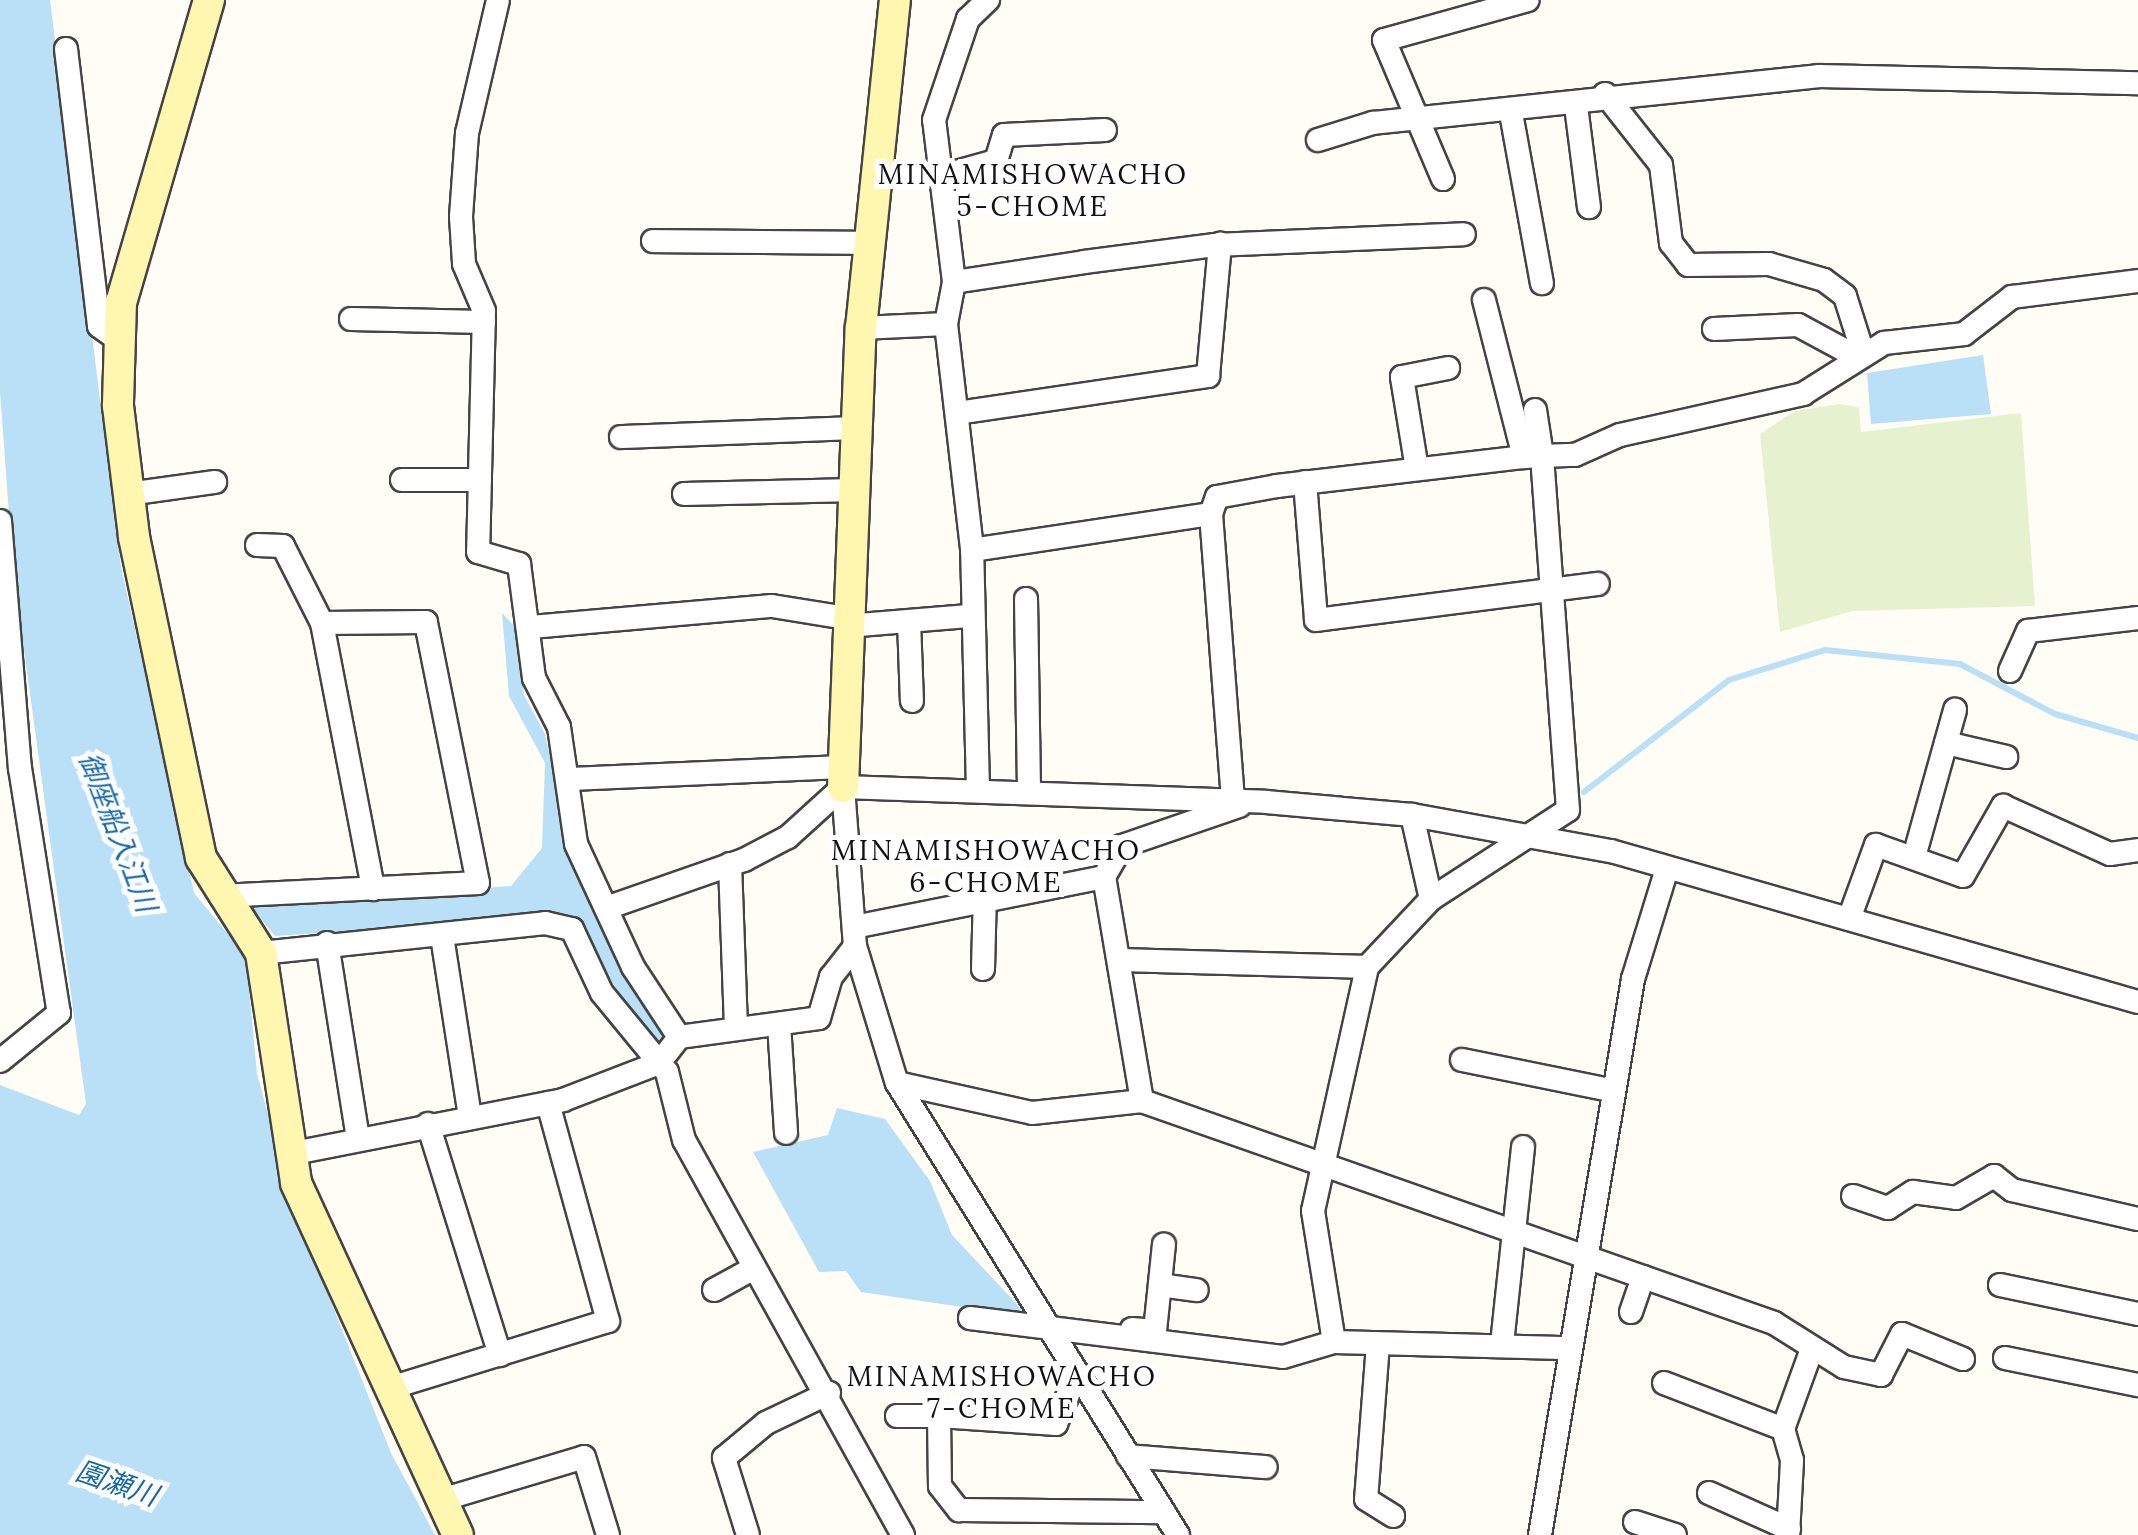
<!DOCTYPE html>
<html>
<head>
<meta charset="utf-8">
<style>
  body { margin:0 }
  #map { position:relative; width:2138px; height:1535px; overflow:hidden; background:#fffdf5; font-family:Lora,"Noto Sans JP",serif }
  div>[style] { position:absolute }
  .pitch>* { inset:0; background:#e6f2cf }
  .water>* { inset:0; background:#b9e0f7 }
  .stream>* { height:6px; margin:-3px; padding:0 3px; transform-origin:3px; border-radius:3px; background:#b9e0f7 }
  .roads { filter:drop-shadow(2px 0 #444) drop-shadow(-2px 0 #444) drop-shadow(0 2px #444) drop-shadow(0 -2px #444) }
  .street>* { height:22px; margin:-11px; padding:0 11px; transform-origin:11px; border-radius:11px; background:#fff }
  .secondary>* { height:30px; margin:-15px; padding:0 15px; transform-origin:15px; border-radius:15px; background:#fff6b0 }
  span { translate:-50% -50%; white-space:nowrap; text-align:center; line-height:1.15; -webkit-text-stroke:10px #fff; paint-order:stroke }
  .neighbourhood-label { font-size:28px; color:#111; letter-spacing:2.5px }
  .water-label { font-size:28px; color:#1768a6; font-style:italic }
</style>
</head>
<body>
<div id="map">
  <div class="pitch">
    <div style="clip-path:polygon(1839px 404px,1859px 407px,1861px 432px,2021px 413px,2035px 606px,1852px 611px,1780px 632px,1760px 434px,1795px 411px)"></div>
  </div>
  <div class="water">
    <div style="clip-path:polygon(0 0,50px 0,121px 567px,194px 893px,246px 956px,257px 1074px,294px 1209px,391px 1453px,435px 1535px,0 1535px,0 1085px,79px 1115px,86px 1104px,13px 569px,0 391px)"></div>
    <div style="clip-path:polygon(1983px 355px,1991px 414px,1871px 424px,1867px 373px)"></div>
    <div style="clip-path:polygon(502px 613px,517px 629px,524px 695px,545px 734px,557px 790px,666px 1035px,655px 1045px,567px 916px,275px 936px,250px 906px,511px 886px,542px 848px,545px 763px,509px 696px)"></div>
    <div style="clip-path:polygon(837px 1108px,885px 1119px,930px 1181px,952px 1235px,1029px 1317px,861px 1292px,846px 1271px,819px 1272px,753px 1152px,828px 1135px)"></div>
  </div>
  <div class="stream">
    <div style="left:1584px;top:792px;width:183px;rotate:-37.7deg"></div>
    <div style="left:1729px;top:680px;width:101px;rotate:-17.4deg"></div>
    <div style="left:1825px;top:650px;width:136px;rotate:5.9deg"></div>
    <div style="left:1960px;top:664px;width:107px;rotate:27.8deg"></div>
    <div style="left:2055px;top:714px;width:86px;rotate:16.1deg"></div>
  </div>
  <div class="roads">
    <div class="street">
      <div style="left:498px;top:0;width:137px;rotate:103.1deg"></div>
      <div style="left:467px;top:133px;width:84px;rotate:94.1deg"></div>
      <div style="left:461px;top:217px;width:47px;rotate:86.3deg"></div>
      <div style="left:464px;top:264px;width:51px;rotate:66.9deg"></div>
      <div style="left:484px;top:311px;width:241px;rotate:91.4deg"></div>
      <div style="left:478px;top:552px;width:43px;rotate:16.3deg"></div>
      <div style="left:519px;top:564px;width:115px;rotate:82.5deg"></div>
      <div style="left:534px;top:678px;width:55px;rotate:63deg"></div>
      <div style="left:559px;top:727px;width:118px;rotate:81.7deg"></div>
      <div style="left:576px;top:844px;width:136px;rotate:65.1deg"></div>
      <div style="left:633px;top:967px;width:84px;rotate:56.7deg"></div>
      <div style="left:66px;top:49px;width:279px;rotate:83.2deg"></div>
      <div style="left:99px;top:326px;width:22px;rotate:36deg"></div>
      <div style="left:1605px;top:94px;width:90px;rotate:51.7deg"></div>
      <div style="left:1661px;top:165px;width:79px;rotate:82.7deg"></div>
      <div style="left:1671px;top:243px;width:28px;rotate:52deg"></div>
      <div style="left:1688px;top:265px;width:81px;rotate:-0.7deg"></div>
      <div style="left:1769px;top:264px;width:57px;rotate:16.2deg"></div>
      <div style="left:1824px;top:280px;width:26px;rotate:37deg"></div>
      <div style="left:1845px;top:296px;width:60px;rotate:72.5deg"></div>
      <div style="left:1576px;top:106px;width:102px;rotate:82.7deg"></div>
      <div style="left:1511px;top:113px;width:173px;rotate:79.7deg"></div>
      <div style="left:1318px;top:140px;width:58px;rotate:-17.2deg"></div>
      <div style="left:1373px;top:123px;width:448px;rotate:-6deg"></div>
      <div style="left:1819px;top:76px;width:319px;rotate:1.3deg"></div>
      <div style="left:945px;top:175px;width:53px;rotate:-15.4deg"></div>
      <div style="left:996px;top:161px;width:27px;rotate:-73deg"></div>
      <div style="left:1004px;top:135px;width:101px;rotate:-2.8deg"></div>
      <div style="left:1443px;top:179px;width:151px;rotate:-113deg"></div>
      <div style="left:1384px;top:40px;width:149px;rotate:-15.5deg"></div>
      <div style="left:653px;top:241px;width:218px;rotate:0.5deg"></div>
      <div style="left:954px;top:282px;width:163px;rotate:-97deg"></div>
      <div style="left:934px;top:120px;width:107px;rotate:-71.4deg"></div>
      <div style="left:968px;top:19px;width:28px;rotate:-44deg"></div>
      <div style="left:351px;top:319px;width:133px;rotate:1.3deg"></div>
      <div style="left:946px;top:324px;width:227px;rotate:83.4deg"></div>
      <div style="left:861px;top:328px;width:85px;rotate:-2.7deg"></div>
      <div style="left:946px;top:324px;width:43px;rotate:-79.2deg"></div>
      <div style="left:954px;top:282px;width:132px;rotate:-8.7deg"></div>
      <div style="left:1084px;top:262px;width:132px;rotate:-7.4deg"></div>
      <div style="left:1215px;top:245px;width:249px;rotate:-2.5deg"></div>
      <div style="left:1714px;top:329px;width:84px;rotate:-2.7deg"></div>
      <div style="left:1798px;top:325px;width:69px;rotate:28.4deg"></div>
      <div style="left:1535px;top:410px;width:47px;rotate:81.3deg"></div>
      <div style="left:1542px;top:456px;width:33px;rotate:-2deg"></div>
      <div style="left:1575px;top:455px;width:49px;rotate:-24deg"></div>
      <div style="left:1620px;top:435px;width:188px;rotate:-12.6deg"></div>
      <div style="left:1803px;top:394px;width:96px;rotate:-32.2deg"></div>
      <div style="left:1884px;top:343px;width:81px;rotate:-6.4deg"></div>
      <div style="left:1964px;top:334px;width:61px;rotate:-37.6deg"></div>
      <div style="left:2012px;top:297px;width:127px;rotate:-7.2deg"></div>
      <div style="left:957px;top:413px;width:254px;rotate:-8.4deg"></div>
      <div style="left:1208px;top:376px;width:133px;rotate:-84.8deg"></div>
      <div style="left:621px;top:437px;width:236px;rotate:-2.2deg"></div>
      <div style="left:1417px;top:469px;width:93px;rotate:-99.3deg"></div>
      <div style="left:1402px;top:377px;width:47px;rotate:-11.1deg"></div>
      <div style="left:402px;top:480px;width:78px"></div>
      <div style="left:1305px;top:482px;width:138px;rotate:85.4deg"></div>
      <div style="left:1316px;top:620px;width:284px;rotate:-7.3deg"></div>
      <div style="left:128px;top:494px;width:88px;rotate:-7.9deg"></div>
      <div style="left:684px;top:494px;width:171px;rotate:-1.3deg"></div>
      <div style="left:1211px;top:514px;width:289px;rotate:85.6deg"></div>
      <div style="left:0;top:521px;width:248px;rotate:85.4deg"></div>
      <div style="left:20px;top:768px;width:248px;rotate:81deg"></div>
      <div style="left:59px;top:1013px;width:76px;rotate:140.9deg"></div>
      <div style="left:1026px;top:599px;width:193px;rotate:89.1deg"></div>
      <div style="left:909px;top:621px;width:80px;rotate:87.9deg"></div>
      <div style="left:322px;top:623px;width:271px;rotate:79.1deg"></div>
      <div style="left:847px;top:626px;width:122px;rotate:-4.7deg"></div>
      <div style="left:531px;top:627px;width:242px;rotate:-5deg"></div>
      <div style="left:772px;top:606px;width:76px;rotate:9.1deg"></div>
      <div style="left:2010px;top:671px;width:44px;rotate:-65.8deg"></div>
      <div style="left:2028px;top:631px;width:111px;rotate:-6.7deg"></div>
      <div style="left:1946px;top:743px;width:62px;rotate:13.1deg"></div>
      <div style="left:570px;top:779px;width:273px;rotate:-2.5deg"></div>
      <div style="left:843px;top:787px;width:159px;rotate:85.7deg"></div>
      <div style="left:855px;top:946px;width:143px;rotate:73deg"></div>
      <div style="left:897px;top:1083px;width:532px;rotate:58.13deg"></div>
      <div style="left:978px;top:790px;width:240px;rotate:-91.4deg"></div>
      <div style="left:972px;top:550px;width:242px;rotate:-8.6deg"></div>
      <div style="left:1211px;top:514px;width:18px;rotate:-71deg"></div>
      <div style="left:1217px;top:497px;width:61px;rotate:-10.4deg"></div>
      <div style="left:1277px;top:486px;width:249px;rotate:-6.7deg"></div>
      <div style="left:1412px;top:815px;width:86px;rotate:77.3deg"></div>
      <div style="left:1914px;top:857px;width:153px;rotate:-74.4deg"></div>
      <div style="left:730px;top:864px;width:165px;rotate:87.9deg"></div>
      <div style="left:221px;top:896px;width:257px;rotate:-2.9deg"></div>
      <div style="left:478px;top:883px;width:266px;rotate:-101.3deg"></div>
      <div style="left:426px;top:622px;width:104px;rotate:179.4deg"></div>
      <div style="left:322px;top:623px;width:86px;rotate:-116.9deg"></div>
      <div style="left:283px;top:546px;width:26px;rotate:-178deg"></div>
      <div style="left:612px;top:906px;width:140px;rotate:-19.2deg"></div>
      <div style="left:744px;top:860px;width:50px;rotate:-27.6deg"></div>
      <div style="left:788px;top:837px;width:74px;rotate:-42.3deg"></div>
      <div style="left:843px;top:787px;width:423px;rotate:2deg"></div>
      <div style="left:1266px;top:802px;width:147px;rotate:5.1deg"></div>
      <div style="left:1412px;top:815px;width:202px;rotate:10.3deg"></div>
      <div style="left:1611px;top:851px;width:548px;rotate:15.99deg"></div>
      <div style="left:1849px;top:919px;width:79px;rotate:-70deg"></div>
      <div style="left:1876px;top:845px;width:92px;rotate:19.6deg"></div>
      <div style="left:1963px;top:876px;width:81px;rotate:-60.3deg"></div>
      <div style="left:2003px;top:806px;width:117px;rotate:24.2deg"></div>
      <div style="left:2110px;top:854px;width:28px;rotate:-8deg"></div>
      <div style="left:854px;top:927px;width:255px;rotate:-11.3deg"></div>
      <div style="left:1104px;top:877px;width:36px;rotate:-60deg"></div>
      <div style="left:1122px;top:846px;width:124px;rotate:-18.9deg"></div>
      <div style="left:442px;top:936px;width:182px;rotate:81.2deg"></div>
      <div style="left:327px;top:943px;width:197px;rotate:81deg"></div>
      <div style="left:261px;top:953px;width:286px;rotate:-6deg"></div>
      <div style="left:545px;top:923px;width:28px;rotate:13deg"></div>
      <div style="left:572px;top:929px;width:71px;rotate:64.9deg"></div>
      <div style="left:602px;top:993px;width:102px;rotate:50.6deg"></div>
      <div style="left:667px;top:1072px;width:70px;rotate:76deg"></div>
      <div style="left:684px;top:1140px;width:452px;rotate:61deg"></div>
      <div style="left:1122px;top:960px;width:245px;rotate:1.6deg"></div>
      <div style="left:983px;top:969px;width:74px;rotate:-88.5deg"></div>
      <div style="left:779px;top:1024px;width:109px;rotate:86.3deg"></div>
      <div style="left:1462px;top:1060px;width:155px;rotate:11.5deg"></div>
      <div style="left:897px;top:1083px;width:138px;rotate:12.5deg"></div>
      <div style="left:1032px;top:1113px;width:111px;rotate:-6.2deg"></div>
      <div style="left:1142px;top:1101px;width:227px;rotate:-99.6deg"></div>
      <div style="left:1142px;top:1101px;width:670px;rotate:19.35deg"></div>
      <div style="left:1774px;top:1323px;width:83px;rotate:32.2deg"></div>
      <div style="left:1844px;top:1367px;width:38px;rotate:12deg"></div>
      <div style="left:1881px;top:1375px;width:46px;rotate:-62.9deg"></div>
      <div style="left:1902px;top:1334px;width:66px;rotate:22.3deg"></div>
      <div style="left:428px;top:1124px;width:242px;rotate:72.7deg"></div>
      <div style="left:289px;top:1154px;width:279px;rotate:-11.1deg"></div>
      <div style="left:563px;top:1100px;width:103px;rotate:-21.1deg"></div>
      <div style="left:659px;top:1063px;width:33px;rotate:-52deg"></div>
      <div style="left:679px;top:1037px;width:141px;rotate:-7.7deg"></div>
      <div style="left:819px;top:1018px;width:43px;rotate:-73.7deg"></div>
      <div style="left:831px;top:977px;width:39px;rotate:-52deg"></div>
      <div style="left:1853px;top:1196px;width:37px;rotate:19deg"></div>
      <div style="left:1888px;top:1208px;width:30px;rotate:-33deg"></div>
      <div style="left:1913px;top:1192px;width:43px;rotate:7.9deg"></div>
      <div style="left:1956px;top:1198px;width:44px;rotate:-30.1deg"></div>
      <div style="left:1994px;top:1176px;width:23px;rotate:38deg"></div>
      <div style="left:2012px;top:1190px;width:129px;rotate:13deg"></div>
      <div style="left:1160px;top:1285px;width:37px;rotate:8deg"></div>
      <div style="left:2000px;top:1285px;width:141px;rotate:11.9deg"></div>
      <div style="left:714px;top:1290px;width:46px;rotate:-28.8deg"></div>
      <div style="left:1631px;top:1312px;width:37px;rotate:-71deg"></div>
      <div style="left:970px;top:1318px;width:315px;rotate:7.1deg"></div>
      <div style="left:1283px;top:1357px;width:53px;rotate:-16.4deg"></div>
      <div style="left:1334px;top:1342px;width:237px;rotate:1.5deg"></div>
      <div style="left:1132px;top:1329px;width:23px;rotate:5deg"></div>
      <div style="left:1155px;top:1331px;width:87px;rotate:-84.1deg"></div>
      <div style="left:1334px;top:1342px;width:133px;rotate:-99.1deg"></div>
      <div style="left:1313px;top:1211px;width:250px;rotate:-77.5deg"></div>
      <div style="left:1367px;top:967px;width:93px;rotate:-46.7deg"></div>
      <div style="left:1431px;top:899px;width:163px;rotate:-33deg"></div>
      <div style="left:1568px;top:810px;width:355px;rotate:-94.2deg"></div>
      <div style="left:1542px;top:456px;width:18px;rotate:177deg"></div>
      <div style="left:1524px;top:457px;width:162px;rotate:-104.3deg"></div>
      <div style="left:1378px;top:1344px;width:155px;rotate:94.4deg"></div>
      <div style="left:1366px;top:1499px;width:32px;rotate:32deg"></div>
      <div style="left:1502px;top:1344px;width:198px;rotate:-83.9deg"></div>
      <div style="left:2005px;top:1358px;width:136px;rotate:11.5deg"></div>
      <div style="left:1076px;top:1375px;width:53px;rotate:112.2deg"></div>
      <div style="left:1056px;top:1424px;width:117px;rotate:-176.1deg"></div>
      <div style="left:939px;top:1416px;width:70px;rotate:89.2deg"></div>
      <div style="left:940px;top:1486px;width:31px;rotate:52deg"></div>
      <div style="left:959px;top:1510px;width:205px;rotate:0.6deg"></div>
      <div style="left:1664px;top:1383px;width:128px;rotate:21.1deg"></div>
      <div style="left:390px;top:1388px;width:228px;rotate:-17.1deg"></div>
      <div style="left:608px;top:1321px;width:226px;rotate:-105.4deg"></div>
      <div style="left:897px;top:1416px;width:42px"></div>
      <div style="left:1128px;top:1456px;width:138px;rotate:4.6deg"></div>
      <div style="left:1709px;top:1493px;width:88px;rotate:24.2deg"></div>
      <div style="left:441px;top:1500px;width:149px;rotate:-16.7deg"></div>
      <div style="left:584px;top:1457px;width:82px;rotate:72.9deg"></div>
      <div style="left:1635px;top:1522px;width:42px;rotate:18deg"></div>
      <div style="left:748px;top:1535px;width:81px;rotate:-107.3deg"></div>
      <div style="left:724px;top:1458px;width:55px;rotate:-39.8deg"></div>
      <div style="left:766px;top:1423px;width:70px;rotate:-25.5deg"></div>
      <div style="left:1540px;top:1535px;width:564px;rotate:-80.5deg"></div>
      <div style="left:1633px;top:979px;width:112px;rotate:-72.9deg"></div>
      <div style="left:1788px;top:1535px;width:75px;rotate:-86.9deg"></div>
      <div style="left:1792px;top:1460px;width:32px;rotate:-106deg"></div>
      <div style="left:1783px;top:1429px;width:85px;rotate:-70.1deg"></div>
    </div>
    <div class="secondary">
      <div style="left:209px;top:0;width:315px;rotate:106.2deg"></div>
      <div style="left:121px;top:302px;width:104px;rotate:91.7deg"></div>
      <div style="left:118px;top:406px;width:132px;rotate:83deg"></div>
      <div style="left:134px;top:537px;width:328px;rotate:78.2deg"></div>
      <div style="left:201px;top:858px;width:112px;rotate:57.7deg"></div>
      <div style="left:261px;top:953px;width:233px;rotate:81.3deg"></div>
      <div style="left:296px;top:1183px;width:387px;rotate:65.3deg"></div>
      <div style="left:843px;top:787px;width:459px;rotate:-87.8deg"></div>
      <div style="left:861px;top:328px;width:330px;rotate:-84.1deg"></div>
    </div>
  </div>
  <div class="neighbourhood-label">
    <span style="left:1033px;top:190px">MINAMISHOWACHO<br>5-CHOME</span>
    <span style="left:986px;top:866px">MINAMISHOWACHO<br>6-CHOME</span>
    <span style="left:1002px;top:1392px">MINAMISHOWACHO<br>7-CHOME</span>
  </div>
  <div class="water-label">
    <span style="left:118px;top:832px;rotate:69deg">御座船入江川</span>
    <span style="left:117px;top:1483px;rotate:19deg">園瀬川</span>
  </div>
</div>
</body>
</html>
